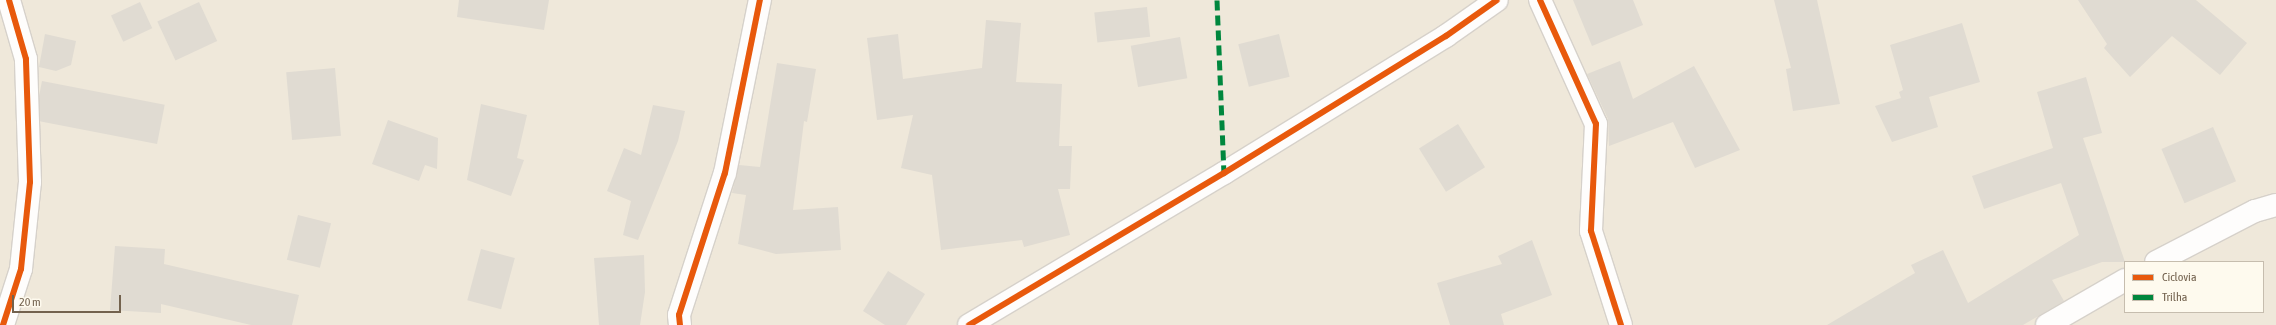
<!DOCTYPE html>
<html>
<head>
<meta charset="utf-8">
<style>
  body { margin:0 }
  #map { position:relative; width:2276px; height:325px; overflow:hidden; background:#f7f4ec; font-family:"Asap Condensed",sans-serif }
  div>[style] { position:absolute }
  .residential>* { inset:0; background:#efe8da }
  .building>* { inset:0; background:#e0dbd2; transform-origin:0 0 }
  .roads { filter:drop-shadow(1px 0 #d6d1ca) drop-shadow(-1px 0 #d6d1ca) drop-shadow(0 1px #d6d1ca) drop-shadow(0 -1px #d6d1ca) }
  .street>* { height:22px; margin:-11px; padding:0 11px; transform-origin:11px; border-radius:11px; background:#fefdfc }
  .quiet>* { height:5px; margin-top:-2.5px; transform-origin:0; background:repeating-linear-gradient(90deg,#00873e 0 10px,transparent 0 15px) }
  .cycleway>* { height:6px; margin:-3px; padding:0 3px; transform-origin:3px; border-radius:3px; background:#e8590c }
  span { translate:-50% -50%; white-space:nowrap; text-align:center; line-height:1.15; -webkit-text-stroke:3.5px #fefaee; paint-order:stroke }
  .legend { position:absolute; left:2124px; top:261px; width:140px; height:52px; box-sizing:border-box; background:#fefaee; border:1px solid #c6bdae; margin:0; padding:5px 7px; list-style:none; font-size:12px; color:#73624e }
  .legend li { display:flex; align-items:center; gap:8px; height:20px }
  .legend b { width:20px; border:1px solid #c6bdae }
  .scale { position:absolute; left:12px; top:295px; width:109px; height:18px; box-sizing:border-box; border:2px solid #73624e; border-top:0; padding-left:5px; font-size:12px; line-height:14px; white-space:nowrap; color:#73624e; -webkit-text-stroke:3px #fefaee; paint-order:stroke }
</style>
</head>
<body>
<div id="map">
  <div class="residential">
    <div style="clip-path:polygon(evenodd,0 0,2276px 0,2276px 325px,0 325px,0 0,2125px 262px,2263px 262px,2263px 312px,2125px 312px,2125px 262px)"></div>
  </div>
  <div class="building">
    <div style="clip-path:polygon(459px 0,549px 0,544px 30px,457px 17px)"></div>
    <div style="clip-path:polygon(1573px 0,1633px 0,1643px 25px,1592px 46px)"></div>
    <div style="clip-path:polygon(1774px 0,1817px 0,1840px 104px,1793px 111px,1786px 69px,1791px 68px)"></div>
    <div style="clip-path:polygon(2078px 0,2196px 0,2247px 43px,2220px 75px,2172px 36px,2130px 77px,2104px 48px,2107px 44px)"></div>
    <div style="left:140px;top:2px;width:29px;height:32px;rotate:65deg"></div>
    <div style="left:199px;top:2px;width:43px;height:46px;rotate:65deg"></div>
    <div style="left:1147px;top:7px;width:30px;height:53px;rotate:84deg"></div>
    <div style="clip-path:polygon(986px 20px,1021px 23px,1016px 82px,1062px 84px,1059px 146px,1072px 146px,1070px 189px,1058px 189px,1070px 235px,1024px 247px,1022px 240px,941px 250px,932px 175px,901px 168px,913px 115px,877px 120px,867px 38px,898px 34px,903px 79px,982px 68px)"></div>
    <div style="clip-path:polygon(1962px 23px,1980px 82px,1929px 97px,1938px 127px,1892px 142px,1875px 106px,1901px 98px,1899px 92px,1903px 90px,1890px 45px)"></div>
    <div style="clip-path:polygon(45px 34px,76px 41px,71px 65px,56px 71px,39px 67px)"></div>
    <div style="left:1279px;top:34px;width:44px;height:42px;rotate:76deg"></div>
    <div style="left:1180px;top:37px;width:42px;height:50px;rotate:80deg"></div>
    <div style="clip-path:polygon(1620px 61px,1633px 99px,1694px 66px,1740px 150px,1695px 168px,1673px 122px,1609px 146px,1608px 119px,1587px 74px)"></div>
    <div style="clip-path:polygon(777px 63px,816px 69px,807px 122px,804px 121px,793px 210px,838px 207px,841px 250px,776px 254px,738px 244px,746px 195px,732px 193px,739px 165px,760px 167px)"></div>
    <div style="left:335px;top:68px;width:68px;height:49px;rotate:85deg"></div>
    <div style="clip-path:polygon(2086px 77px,2102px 133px,2083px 138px,2125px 262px,2102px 262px,2052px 280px,2064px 301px,2023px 325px,1827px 325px,1915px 273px,1911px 265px,1943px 250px,1968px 303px,2079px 235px,2061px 183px,1984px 209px,1972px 176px,2053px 148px,2037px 92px)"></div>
    <div style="left:42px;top:81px;width:125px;height:40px;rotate:11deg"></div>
    <div style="clip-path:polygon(481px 104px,527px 115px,517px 158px,524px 160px,511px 196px,467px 180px)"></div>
    <div style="clip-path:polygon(653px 105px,685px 111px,678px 141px,638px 240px,623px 235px,631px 201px,607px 191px,624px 148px,641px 155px)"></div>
    <div style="clip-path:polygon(388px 120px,438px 138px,437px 169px,425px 165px,419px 181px,372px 164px)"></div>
    <div style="left:1458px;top:124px;width:51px;height:46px;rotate:58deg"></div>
    <div style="left:2213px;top:127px;width:59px;height:56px;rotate:67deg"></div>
    <div style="left:298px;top:215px;width:34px;height:46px;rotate:14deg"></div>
    <div style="clip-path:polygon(1532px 240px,1552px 295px,1501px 314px,1504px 325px,1450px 325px,1437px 283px,1502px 264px,1498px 256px)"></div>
    <div style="clip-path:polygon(115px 246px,165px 249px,164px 264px,299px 295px,292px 325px,251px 325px,161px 304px,161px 313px,110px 310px)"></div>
    <div style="left:481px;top:249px;width:35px;height:53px;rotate:15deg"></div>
    <div style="clip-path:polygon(644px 255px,645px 292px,640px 325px,599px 325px,594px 258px)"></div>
    <div style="clip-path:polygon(888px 271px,925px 294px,906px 325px,885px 325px,863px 311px)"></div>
  </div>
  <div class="roads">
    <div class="street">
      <div style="left:1540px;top:0;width:136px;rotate:65.7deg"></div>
      <div style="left:1596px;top:124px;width:107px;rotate:92.7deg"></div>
      <div style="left:1591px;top:231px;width:99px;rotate:72.3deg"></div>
      <div style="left:2156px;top:262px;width:111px;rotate:-27.3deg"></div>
      <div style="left:2255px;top:211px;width:22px;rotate:-16deg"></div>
      <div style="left:3px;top:325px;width:59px;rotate:-72.2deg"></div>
      <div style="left:21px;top:269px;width:87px;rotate:-84.1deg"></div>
      <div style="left:30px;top:182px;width:123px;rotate:-91.9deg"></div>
      <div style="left:26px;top:59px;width:61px;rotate:-106.1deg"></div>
      <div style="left:680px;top:325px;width:10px;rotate:-96deg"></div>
      <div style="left:679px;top:315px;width:149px;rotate:-72.1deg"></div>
      <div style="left:725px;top:173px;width:177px;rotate:-78.6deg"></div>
      <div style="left:969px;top:325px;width:297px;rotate:-30.8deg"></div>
      <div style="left:1224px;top:173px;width:261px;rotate:-31.7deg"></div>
      <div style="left:1446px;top:36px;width:62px;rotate:-35.2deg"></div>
      <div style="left:2047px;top:325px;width:90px;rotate:-30deg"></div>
    </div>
  </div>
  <div class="quiet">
    <div style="left:1217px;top:0;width:173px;rotate:87.7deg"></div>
  </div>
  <div class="cycleway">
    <div style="left:1540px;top:0;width:136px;rotate:65.7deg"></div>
    <div style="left:1596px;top:124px;width:107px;rotate:92.7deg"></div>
    <div style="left:1591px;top:231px;width:99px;rotate:72.3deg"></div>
    <div style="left:3px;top:325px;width:59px;rotate:-72.2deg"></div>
    <div style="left:21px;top:269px;width:87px;rotate:-84.1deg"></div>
    <div style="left:30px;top:182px;width:123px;rotate:-91.9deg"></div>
    <div style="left:26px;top:59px;width:61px;rotate:-106.1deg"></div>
    <div style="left:680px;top:325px;width:10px;rotate:-96deg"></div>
    <div style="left:679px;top:315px;width:149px;rotate:-72.1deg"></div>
    <div style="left:725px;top:173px;width:177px;rotate:-78.6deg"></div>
    <div style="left:969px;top:325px;width:297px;rotate:-30.8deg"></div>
    <div style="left:1224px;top:173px;width:261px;rotate:-31.7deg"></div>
    <div style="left:1446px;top:36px;width:62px;rotate:-35.2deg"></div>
  </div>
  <ul class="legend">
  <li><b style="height:5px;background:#e8590c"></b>Ciclovia</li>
  <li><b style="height:5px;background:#00873e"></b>Trilha</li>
  </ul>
  <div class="scale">20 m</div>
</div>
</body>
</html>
